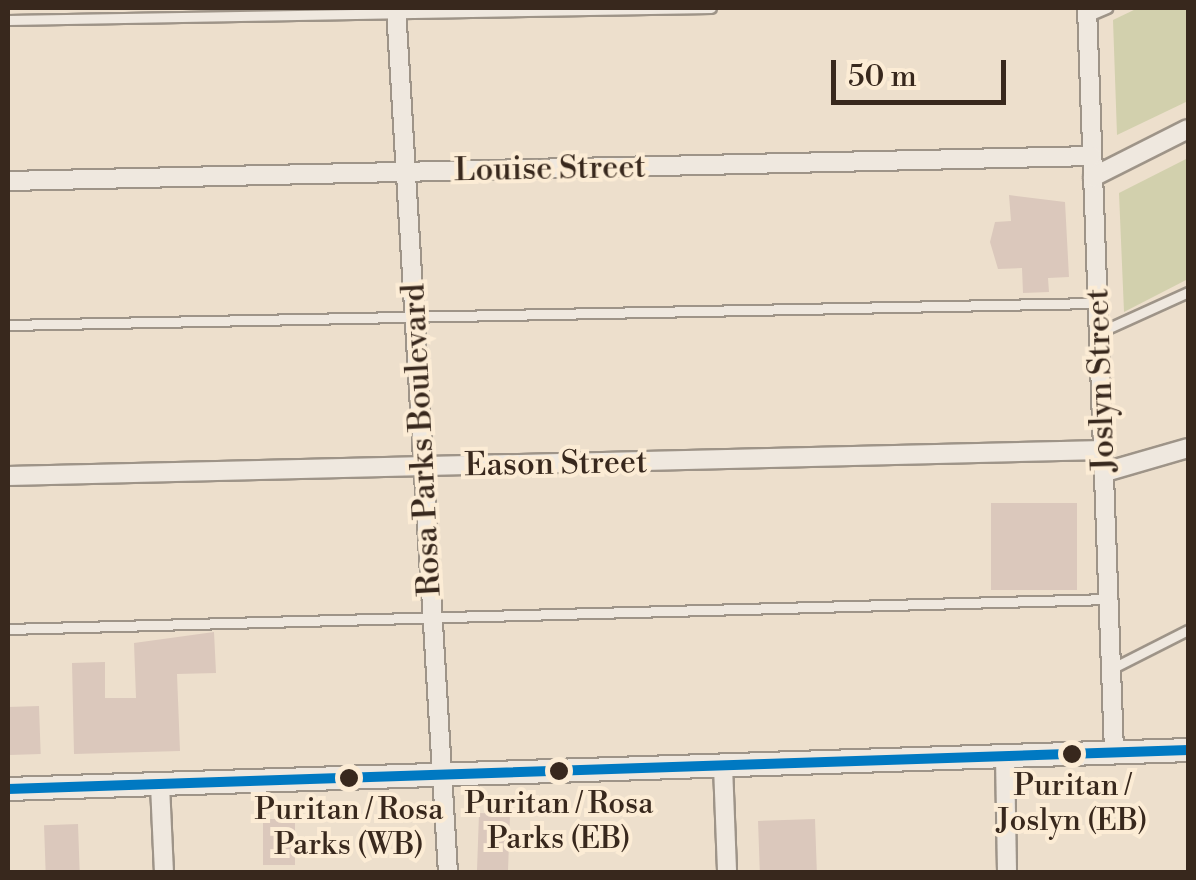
<!DOCTYPE html>
<html>
<head>
<meta charset="utf-8">
<style>
  body { margin:0 }
  #map { position:relative; width:1196px; height:880px; overflow:hidden; background:#eddfcc; font-family:"Libre Bodoni",serif }
  div>[style] { position:absolute }
  .green>* { inset:0; background:#d2d0ad }
  .building>* { inset:0; background:#dbc8bc; transform-origin:0 0 }
  .roads { filter:drop-shadow(2px 0 #9e9488) drop-shadow(-2px 0 #9e9488) drop-shadow(0 2px #9e9488) drop-shadow(0 -2px #9e9488) }
  .service>* { height:9px; margin:-4.5px; padding:0 4.5px; transform-origin:4.5px; border-radius:4.5px; background:#efe8df }
  .minor>* { height:18px; margin:-9px; padding:0 9px; transform-origin:9px; border-radius:9px; background:#efe8df }
  .tertiary>* { height:22px; margin:-11px; padding:0 11px; transform-origin:11px; border-radius:11px; background:#efe8df }
  .bus-1>* { height:10px; margin:-5px; padding:0 5px; transform-origin:5px; border-radius:5px; background:#0079c2 }
  .dots>* { width:28px; height:28px; translate:-50% -50%; box-sizing:border-box; border:5px solid #fcecd5; border-radius:50% }
  span { translate:-50% -50%; white-space:nowrap; text-align:center; line-height:1.15; -webkit-text-stroke:8px #fcecd5; paint-order:stroke }
  .bus-label { font-size:30px; color:#38281d }
  .street-label { font-size:32px; color:#38281d }
  .frame { position:absolute; inset:0; border:10px solid #38281d; pointer-events:none }
  .scale { position:absolute; left:831px; top:60px; width:175px; height:45px; box-sizing:border-box; border:5px solid #38281d; border-top:0; padding-left:12px; font-size:30px; line-height:35px; white-space:nowrap; color:#38281d; -webkit-text-stroke:8px #fcecd5; paint-order:stroke }
</style>
</head>
<body>
<div id="map">
  <div class="green">
    <div style="clip-path:polygon(1138px 8px,1188px 8px,1188px 101px,1117px 135px,1113px 20px)"></div>
    <div style="clip-path:polygon(1188px 158px,1188px 279px,1124px 312px,1119px 193px)"></div>
  </div>
  <div class="building">
    <div style="clip-path:polygon(1009px 195px,1065px 202px,1069px 277px,1048px 278px,1049px 292px,1023px 293px,1022px 268px,998px 269px,990px 242px,995px 222px,1011px 221px)"></div>
    <div style="left:1077px;top:503px;width:87px;height:86px;rotate:90deg"></div>
    <div style="clip-path:polygon(214px 632px,216px 673px,177px 674px,180px 751px,74px 754px,72px 663px,105px 662px,105px 698px,136px 698px,134px 643px)"></div>
    <div style="left:39px;top:706px;width:48px;height:31px;rotate:88deg"></div>
    <div style="left:510px;top:814px;width:58px;height:31px;rotate:92deg"></div>
    <div style="left:263px;top:819px;width:32px;height:46px"></div>
    <div style="left:815px;top:819px;width:53px;height:57px;rotate:88deg"></div>
    <div style="left:78px;top:824px;width:48px;height:34px;rotate:88deg"></div>
  </div>
  <div class="roads">
    <div class="service">
      <div style="left:1088px;top:16px;width:21px;rotate:-23deg"></div>
      <div style="left:8px;top:20px;width:703px;rotate:-0.98deg"></div>
      <div style="left:8px;top:325px;width:1091px;rotate:-1.16deg"></div>
      <div style="left:1100px;top:332px;width:97px;rotate:-24.4deg"></div>
      <div style="left:8px;top:629px;width:1101px;rotate:-1.56deg"></div>
      <div style="left:1111px;top:669px;width:86px;rotate:-26.9deg"></div>
    </div>
    <div class="minor">
      <div style="left:396px;top:8px;width:866px;rotate:86.56deg"></div>
      <div style="left:1087px;top:8px;width:745px;rotate:87.92deg"></div>
      <div style="left:1093px;top:177px;width:106px;rotate:-26.8deg"></div>
      <div style="left:8px;top:181px;width:1084px;rotate:-1.32deg"></div>
      <div style="left:1105px;top:472px;width:86px;rotate:-16.1deg"></div>
      <div style="left:8px;top:476px;width:1096px;rotate:-1.36deg"></div>
      <div style="left:1005px;top:756px;width:116px;rotate:89deg"></div>
      <div style="left:723px;top:766px;width:106px;rotate:87.8deg"></div>
      <div style="left:160px;top:785px;width:87px;rotate:87.4deg"></div>
    </div>
    <div class="tertiary">
      <div style="left:8px;top:789px;width:1181px;rotate:-1.89deg"></div>
    </div>
  </div>
  <div class="bus-1">
    <div style="left:8px;top:789px;width:1181px;rotate:-1.89deg"></div>
  </div>
  <div class="dots">
    <div style="left:1072px;top:754px;background:#38281d"></div>
    <div style="left:559px;top:771px;background:#38281d"></div>
    <div style="left:349px;top:778px;background:#38281d"></div>
  </div>
  <div class="bus-label">
    <span style="left:1072px;top:803px">Puritan /<br>Joslyn (EB)</span>
    <span style="left:559px;top:821px">Puritan / Rosa<br>Parks (EB)</span>
    <span style="left:349px;top:827px">Puritan / Rosa<br>Parks (WB)</span>
  </div>
  <div class="street-label">
    <span style="left:550px;top:169px;rotate:-1deg">Louise Street</span>
    <span style="left:1101px;top:380px;rotate:-92deg">Joslyn Street</span>
    <span style="left:422px;top:440px;rotate:-93deg">Rosa Parks Boulevard</span>
    <span style="left:556px;top:464px;rotate:-1deg">Eason Street</span>
  </div>
  <div class="frame"></div>
  <div class="scale">50 m</div>
</div>
</body>
</html>
